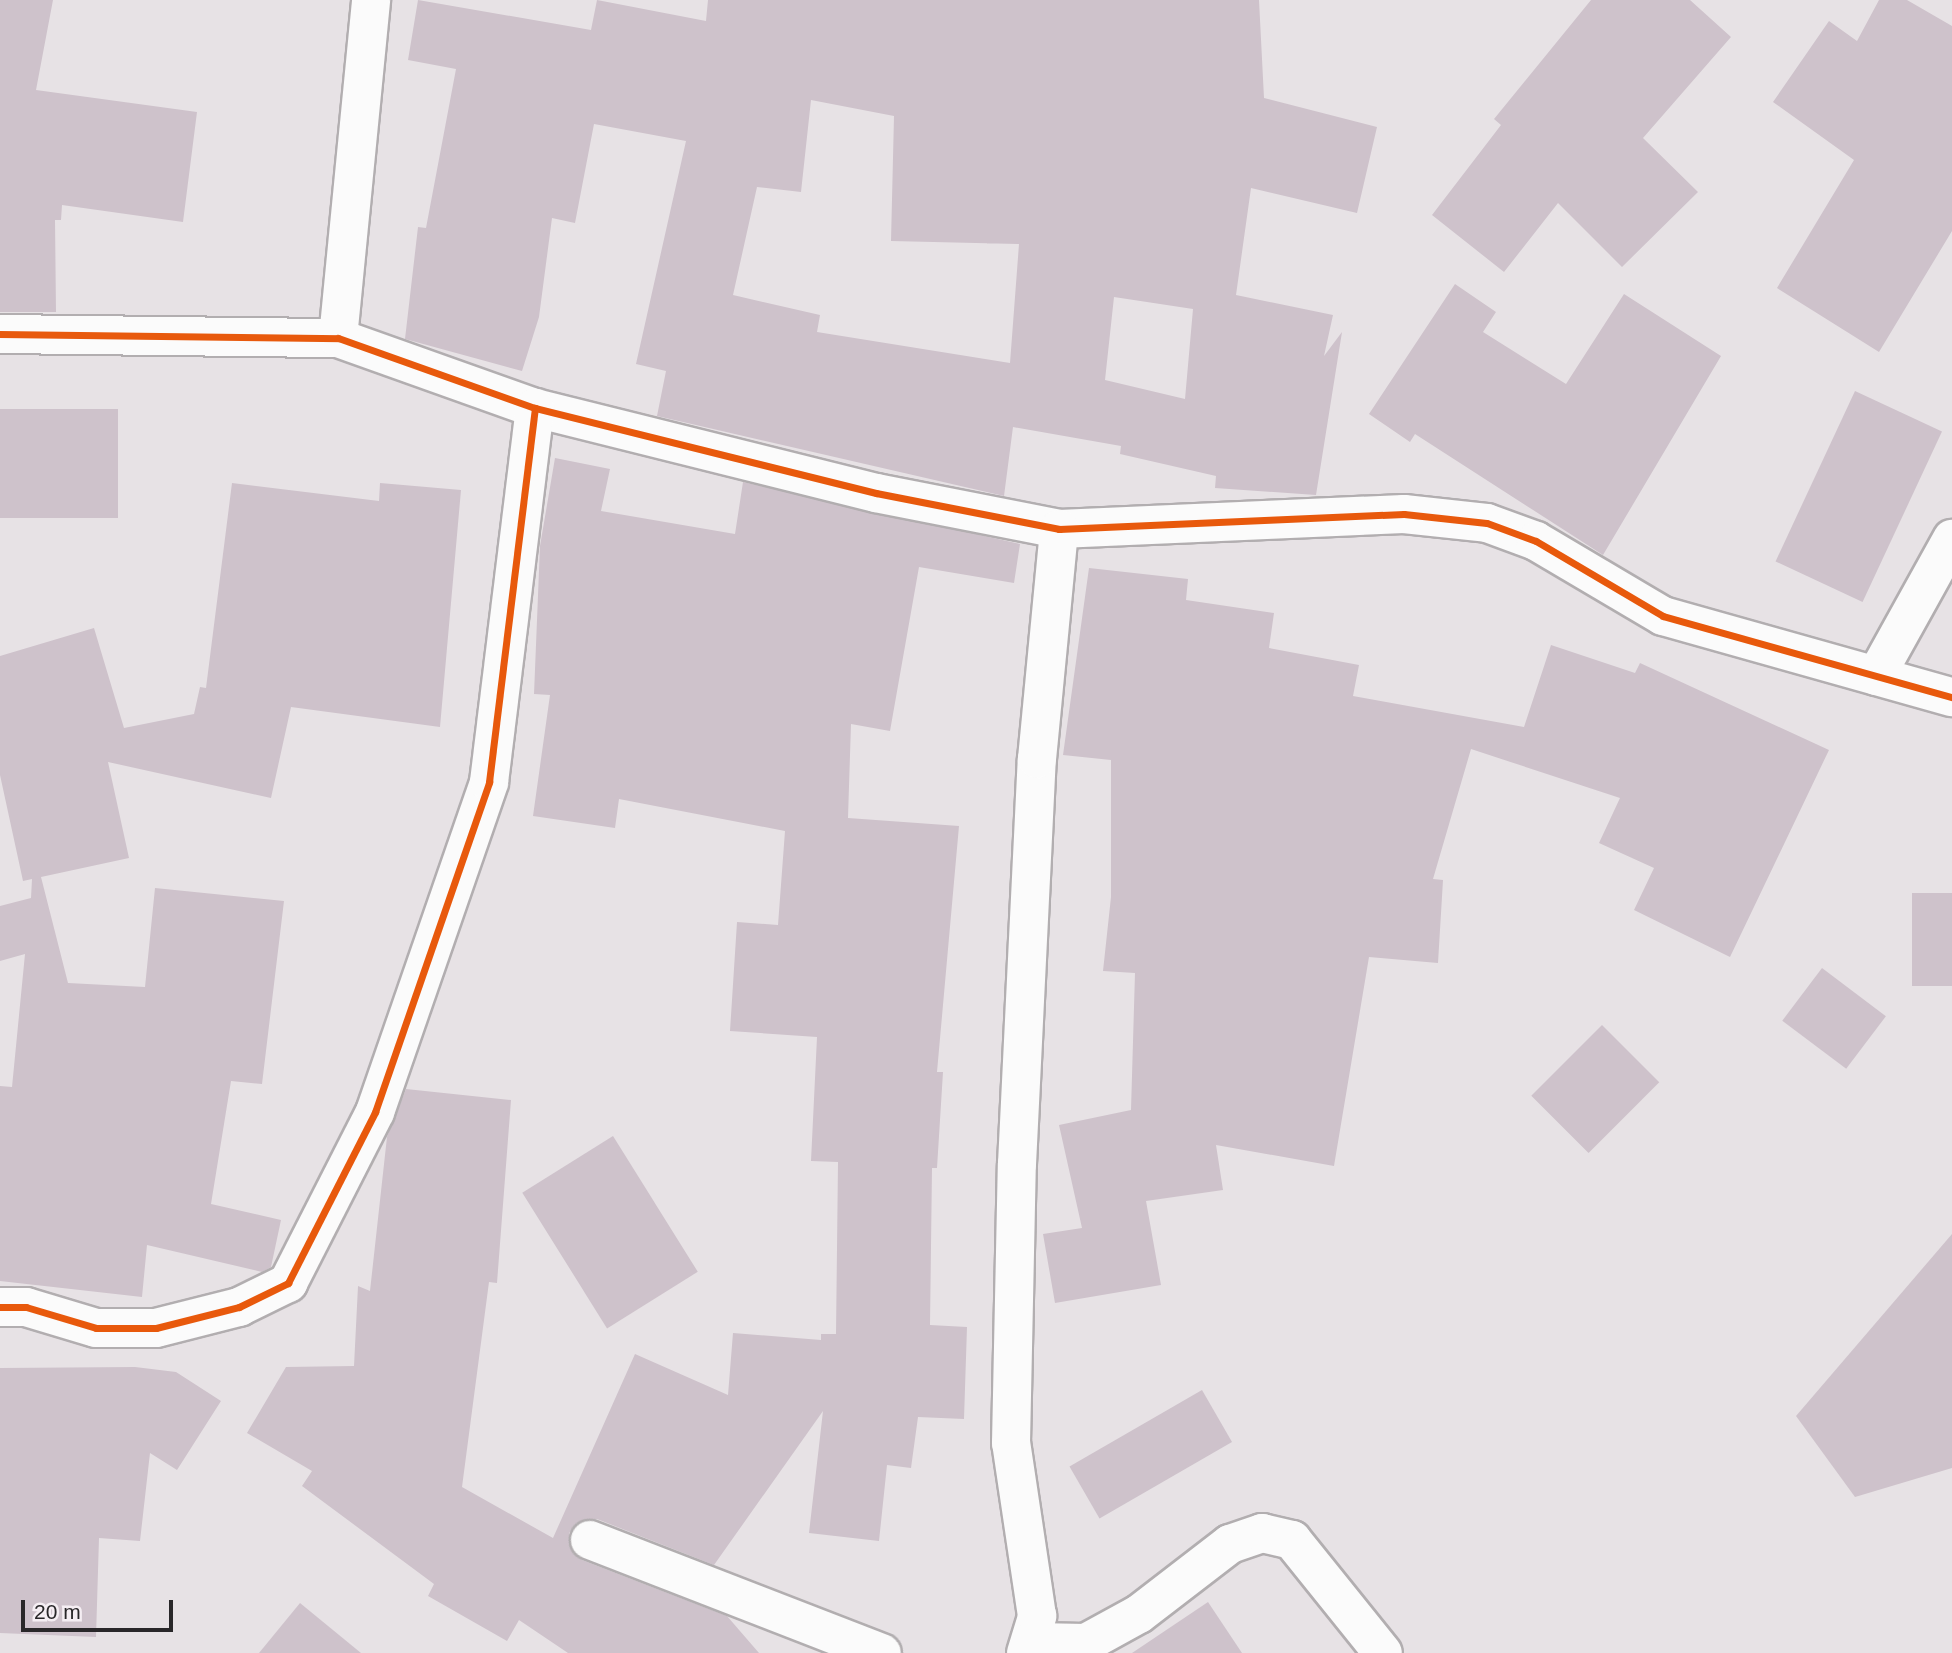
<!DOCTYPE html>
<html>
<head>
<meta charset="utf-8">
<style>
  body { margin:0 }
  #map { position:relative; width:1952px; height:1653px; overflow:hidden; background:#e7e2e5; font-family:Arial,sans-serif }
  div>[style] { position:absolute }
  .building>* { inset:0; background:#cec2cb; transform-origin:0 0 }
  .roads { filter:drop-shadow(2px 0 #b2aeb0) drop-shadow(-2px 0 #b2aeb0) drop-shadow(0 2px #b2aeb0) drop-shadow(0 -2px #b2aeb0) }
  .minor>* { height:38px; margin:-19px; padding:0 19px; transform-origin:19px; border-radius:19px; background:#fbfbfb }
  .cycleway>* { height:7px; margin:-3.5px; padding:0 3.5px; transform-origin:3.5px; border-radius:3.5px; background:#e8590c }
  span { translate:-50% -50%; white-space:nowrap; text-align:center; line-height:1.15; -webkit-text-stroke:5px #f5eef3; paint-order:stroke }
  .scale { position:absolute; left:21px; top:1600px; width:152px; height:32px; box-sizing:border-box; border:4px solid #292729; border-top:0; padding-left:9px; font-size:21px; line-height:24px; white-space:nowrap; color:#292729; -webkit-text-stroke:5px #f5eef3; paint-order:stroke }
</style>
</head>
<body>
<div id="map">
  <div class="building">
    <div style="clip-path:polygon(0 0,53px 0,36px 90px,197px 112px,183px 222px,62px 205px,61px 220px,55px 220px,56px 312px,0 312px)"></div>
    <div style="clip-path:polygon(evenodd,418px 0,591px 30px,597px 0,706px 21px,708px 0,1259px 0,1264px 98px,1377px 127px,1357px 213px,1251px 188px,1236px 295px,1333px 315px,1324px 356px,1342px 332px,1316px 495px,1215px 488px,1216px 476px,1120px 454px,1121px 446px,1013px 427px,1004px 496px,657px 416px,666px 371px,636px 364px,686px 141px,594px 124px,575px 223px,552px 218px,539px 317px,522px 371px,405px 339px,418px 227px,426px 228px,456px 69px,408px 60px,418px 0,811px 100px,894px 116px,891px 241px,1019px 244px,1010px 363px,817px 332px,820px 315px,733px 295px,757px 187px,801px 192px,811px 100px,418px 0,1114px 297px,1193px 309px,1185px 399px,1105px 380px,1114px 297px)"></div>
    <div style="clip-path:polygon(1591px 0,1690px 0,1731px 37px,1643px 138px,1698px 192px,1622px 267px,1558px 203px,1504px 272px,1432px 215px,1501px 125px,1494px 119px)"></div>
    <div style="clip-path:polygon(1879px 0,1907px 0,1952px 26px,1952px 231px,1879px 352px,1777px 288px,1854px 160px,1773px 102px,1829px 21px,1857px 41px)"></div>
    <div style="clip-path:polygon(1455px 284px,1496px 312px,1483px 332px,1566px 384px,1624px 294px,1721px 356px,1603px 555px,1415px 434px,1410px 442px,1369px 414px)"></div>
    <div style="left:1855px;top:391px;width:96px;height:188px;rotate:25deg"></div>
    <div style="left:0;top:409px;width:118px;height:109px"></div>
    <div style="clip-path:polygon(555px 458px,610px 469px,601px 511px,735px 534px,743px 482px,1020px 544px,1014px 583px,919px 567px,890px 731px,851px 724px,848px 818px,959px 826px,937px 1072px,943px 1072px,937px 1168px,932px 1168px,930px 1325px,967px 1327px,964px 1419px,918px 1417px,911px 1468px,887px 1465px,879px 1541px,809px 1533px,823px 1411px,714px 1565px,597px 1519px,577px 1523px,569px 1533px,573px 1553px,582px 1560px,727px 1616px,759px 1653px,568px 1653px,519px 1620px,507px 1641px,428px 1596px,434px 1584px,302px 1486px,312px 1471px,247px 1433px,286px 1367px,354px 1366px,358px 1286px,370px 1291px,387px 1137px,406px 1089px,511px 1100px,497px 1283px,489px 1282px,462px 1487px,553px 1538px,635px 1354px,728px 1395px,733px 1333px,821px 1340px,821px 1334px,836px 1334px,838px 1162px,811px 1161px,817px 1037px,730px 1031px,737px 922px,778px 925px,785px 831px,619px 799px,615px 828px,533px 816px,550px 695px,534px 694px,540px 546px)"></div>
    <div style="clip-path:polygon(232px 483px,379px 501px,380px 483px,461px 490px,440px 727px,291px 707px,271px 798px,108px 762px,129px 858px,41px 877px,68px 983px,145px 987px,155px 888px,284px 901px,262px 1084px,231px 1081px,211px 1204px,281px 1220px,271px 1267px,262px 1272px,147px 1245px,142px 1297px,0 1281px,0 1086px,12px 1087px,25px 954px,0 961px,0 906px,31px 898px,32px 879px,23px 881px,0 775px,0 656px,94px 628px,124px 728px,194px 714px,200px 687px,206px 688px)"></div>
    <div style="clip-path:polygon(1089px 568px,1188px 579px,1186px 600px,1274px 613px,1269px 648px,1359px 665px,1353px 696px,1524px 727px,1551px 645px,1635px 673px,1640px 663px,1829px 750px,1730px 957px,1634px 910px,1654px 868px,1599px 843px,1620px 798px,1471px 749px,1433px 879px,1443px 880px,1438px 963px,1369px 957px,1334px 1166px,1216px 1145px,1223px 1190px,1146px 1201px,1161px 1285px,1055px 1303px,1043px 1234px,1082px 1228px,1059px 1125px,1131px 1110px,1135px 973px,1103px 971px,1111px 897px,1111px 760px,1063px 755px)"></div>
    <div style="left:1912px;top:893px;width:40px;height:93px"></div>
    <div style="left:1822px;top:968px;width:80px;height:66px;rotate:37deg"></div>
    <div style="left:1602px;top:1025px;width:81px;height:100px;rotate:45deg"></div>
    <div style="left:613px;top:1136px;width:160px;height:107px;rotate:58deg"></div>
    <div style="clip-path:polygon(1952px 1234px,1952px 1468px,1855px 1497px,1796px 1416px)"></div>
    <div style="clip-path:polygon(135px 1367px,176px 1372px,221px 1401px,177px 1470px,150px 1453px,140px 1541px,99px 1538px,96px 1637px,0 1633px,0 1368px)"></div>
    <div style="left:1202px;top:1390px;width:60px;height:153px;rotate:60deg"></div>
    <div style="clip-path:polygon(1208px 1602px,1242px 1653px,1132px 1653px)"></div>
    <div style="clip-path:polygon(300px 1603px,361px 1653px,259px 1653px)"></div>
  </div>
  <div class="roads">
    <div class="minor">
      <div style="left:0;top:334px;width:338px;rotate:0.7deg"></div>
      <div style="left:338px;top:338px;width:209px;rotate:19.6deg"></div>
      <div style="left:535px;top:408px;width:351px;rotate:14deg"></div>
      <div style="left:876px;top:493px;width:187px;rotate:11.1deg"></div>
      <div style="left:1059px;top:529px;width:345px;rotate:-2.5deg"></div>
      <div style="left:1404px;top:514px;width:83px;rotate:6.2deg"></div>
      <div style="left:1487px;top:523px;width:52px;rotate:20.2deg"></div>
      <div style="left:1536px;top:541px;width:147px;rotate:30.6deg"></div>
      <div style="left:1663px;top:616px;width:300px;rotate:15.7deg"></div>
      <div style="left:338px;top:338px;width:340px;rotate:-84.4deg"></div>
      <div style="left:1876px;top:676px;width:157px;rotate:-61deg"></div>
      <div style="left:0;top:1307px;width:26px"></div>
      <div style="left:26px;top:1307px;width:73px;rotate:16.7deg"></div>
      <div style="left:96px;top:1328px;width:60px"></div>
      <div style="left:156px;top:1328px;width:86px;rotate:-14.2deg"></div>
      <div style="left:239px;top:1307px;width:55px;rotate:-26.1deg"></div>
      <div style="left:288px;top:1283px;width:192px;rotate:-63deg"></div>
      <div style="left:375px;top:1112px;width:349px;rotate:-70.9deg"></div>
      <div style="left:489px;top:782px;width:377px;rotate:-83deg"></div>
      <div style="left:590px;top:1540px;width:313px;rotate:21.2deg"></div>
      <div style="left:1034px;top:1642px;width:52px;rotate:1.1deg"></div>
      <div style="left:1086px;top:1643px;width:60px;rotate:-28.7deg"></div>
      <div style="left:1139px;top:1614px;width:115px;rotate:-37.6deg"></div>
      <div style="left:1230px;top:1544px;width:34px;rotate:-19deg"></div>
      <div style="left:1262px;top:1533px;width:31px;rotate:13deg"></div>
      <div style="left:1292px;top:1540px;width:145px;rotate:51.2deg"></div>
      <div style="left:1026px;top:1653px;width:39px;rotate:-73deg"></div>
      <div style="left:1037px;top:1616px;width:175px;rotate:-98.5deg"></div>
      <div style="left:1011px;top:1443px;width:279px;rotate:-88.8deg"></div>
      <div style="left:1017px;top:1164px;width:405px;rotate:-87.2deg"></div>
      <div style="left:1037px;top:759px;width:231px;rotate:-84.5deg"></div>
    </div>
  </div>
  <div class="cycleway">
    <div style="left:0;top:334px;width:338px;rotate:0.7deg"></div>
    <div style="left:338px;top:338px;width:209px;rotate:19.6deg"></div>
    <div style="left:535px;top:408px;width:351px;rotate:14deg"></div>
    <div style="left:876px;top:493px;width:187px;rotate:11.1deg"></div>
    <div style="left:1059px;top:529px;width:345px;rotate:-2.5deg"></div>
    <div style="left:1404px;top:514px;width:83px;rotate:6.2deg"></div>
    <div style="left:1487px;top:523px;width:52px;rotate:20.2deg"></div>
    <div style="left:1536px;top:541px;width:147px;rotate:30.6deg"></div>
    <div style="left:1663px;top:616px;width:300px;rotate:15.7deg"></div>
    <div style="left:0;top:1307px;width:26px"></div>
    <div style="left:26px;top:1307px;width:73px;rotate:16.7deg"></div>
    <div style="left:96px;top:1328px;width:60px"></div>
    <div style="left:156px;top:1328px;width:86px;rotate:-14.2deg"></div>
    <div style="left:239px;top:1307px;width:55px;rotate:-26.1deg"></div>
    <div style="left:288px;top:1283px;width:192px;rotate:-63deg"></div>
    <div style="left:375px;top:1112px;width:349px;rotate:-70.9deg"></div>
    <div style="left:489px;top:782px;width:377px;rotate:-83deg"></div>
  </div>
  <div class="scale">20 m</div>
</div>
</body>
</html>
